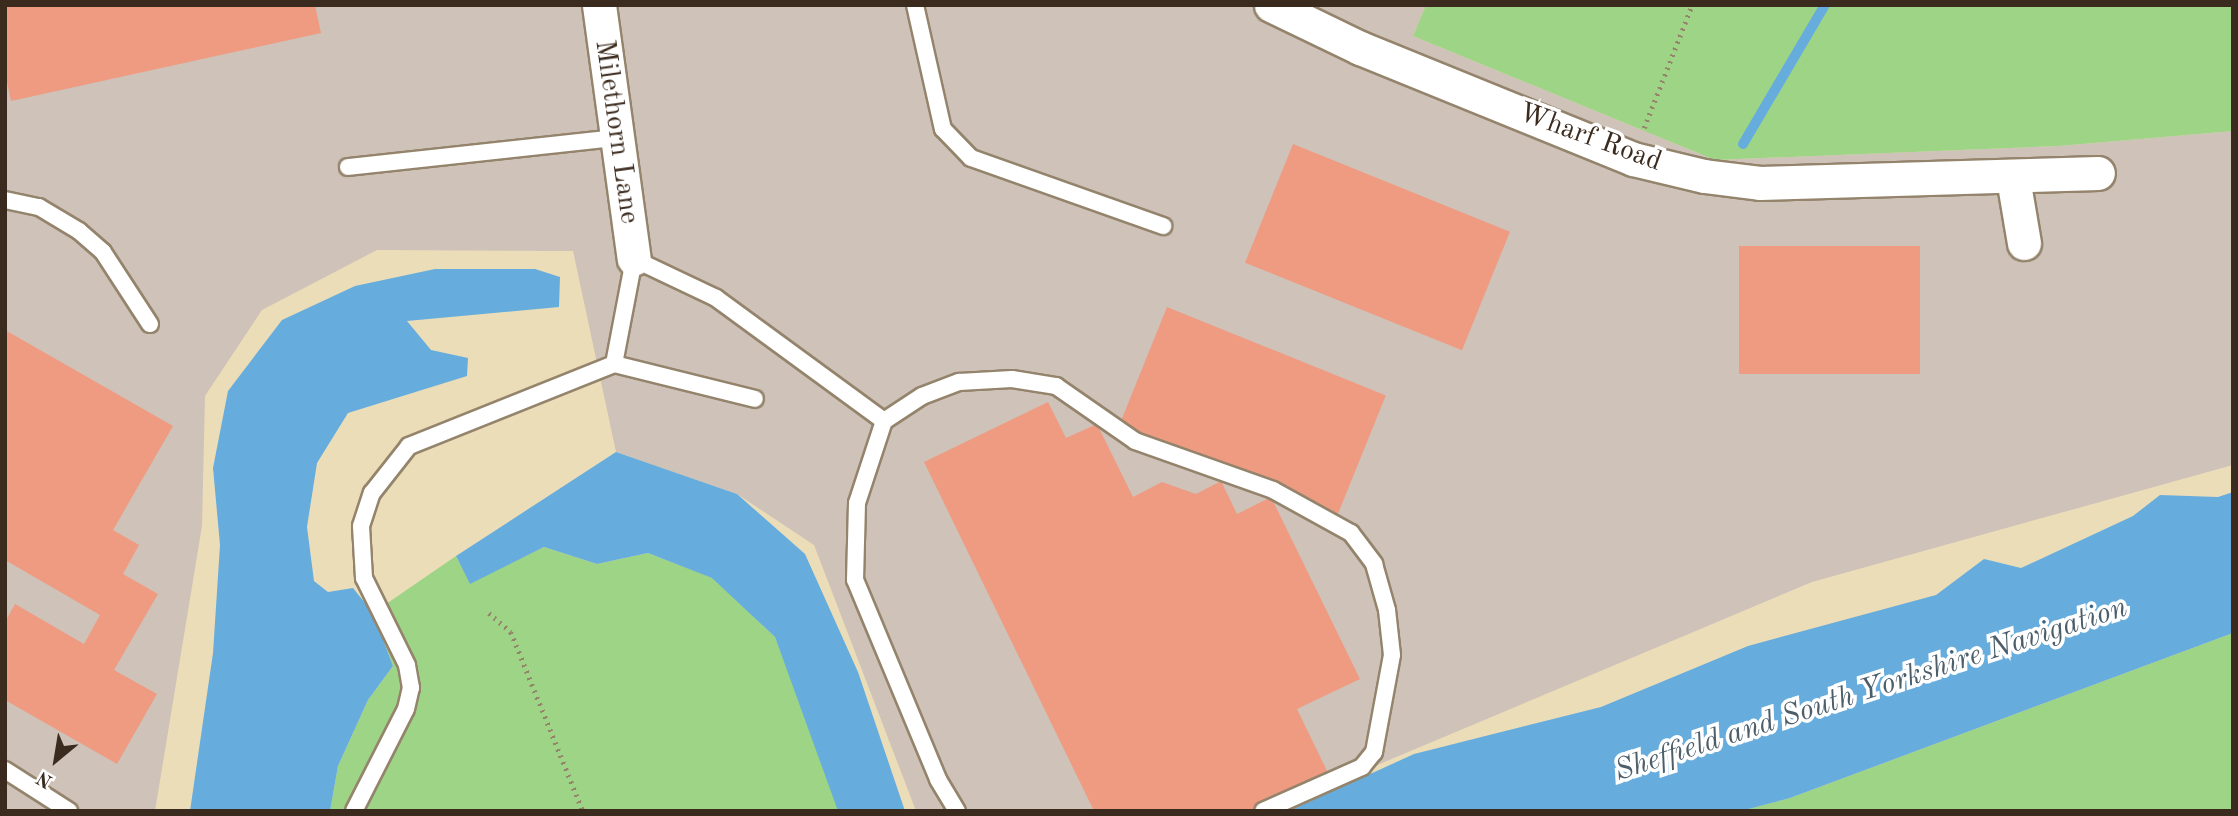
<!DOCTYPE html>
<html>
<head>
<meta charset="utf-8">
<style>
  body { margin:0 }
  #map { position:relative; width:2238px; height:816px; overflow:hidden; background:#ecddb9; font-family:"Old Standard TT",serif }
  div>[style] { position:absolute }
  .industrial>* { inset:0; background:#cec2b9 }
  .green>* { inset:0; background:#9ed485 }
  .water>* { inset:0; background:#66addd }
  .stream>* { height:10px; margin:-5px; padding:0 5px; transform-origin:5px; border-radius:5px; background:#66addd }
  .building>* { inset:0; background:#ef9b82; transform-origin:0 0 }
  .path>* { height:4.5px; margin-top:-2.25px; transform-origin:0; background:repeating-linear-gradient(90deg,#94846c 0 2px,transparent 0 7px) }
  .roads { filter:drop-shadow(2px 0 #94846c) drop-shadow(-2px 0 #94846c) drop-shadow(0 2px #94846c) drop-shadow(0 -2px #94846c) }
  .lane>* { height:16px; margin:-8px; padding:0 8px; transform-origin:8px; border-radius:8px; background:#fff }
  .street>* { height:33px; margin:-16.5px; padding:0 16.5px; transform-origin:16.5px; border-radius:16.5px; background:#fff }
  span { translate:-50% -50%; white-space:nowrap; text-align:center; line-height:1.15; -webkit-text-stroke:7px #fff; paint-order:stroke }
  .street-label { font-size:28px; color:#3b2a1e }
  .water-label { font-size:30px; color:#4c5e6a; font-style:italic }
  .frame { position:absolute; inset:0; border:7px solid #3b2a1e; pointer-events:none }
  .north { position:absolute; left:21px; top:725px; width:70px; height:70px; -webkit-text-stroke:5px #fff; paint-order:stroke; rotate:210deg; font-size:19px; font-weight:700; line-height:28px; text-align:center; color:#3b2a1e }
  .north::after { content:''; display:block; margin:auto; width:24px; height:32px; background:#3b2a1e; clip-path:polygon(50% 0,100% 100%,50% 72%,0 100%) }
</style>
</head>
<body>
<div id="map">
  <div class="industrial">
    <div style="clip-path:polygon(5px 5px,1426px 5px,1413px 36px,1715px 160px,2059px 146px,2233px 131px,2233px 465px,1812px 582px,1268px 811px,916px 811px,814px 545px,737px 494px,616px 452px,573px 251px,377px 250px,262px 310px,205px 396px,202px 526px,155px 811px,5px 811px)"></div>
  </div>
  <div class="green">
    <div style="clip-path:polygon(1426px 5px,2233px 5px,2233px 131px,2059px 146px,1715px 160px,1413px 36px)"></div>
    <div style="clip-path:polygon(544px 547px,597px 564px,648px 553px,713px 578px,775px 637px,842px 811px,330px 811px,338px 766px,368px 700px,393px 666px,373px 613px,456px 556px,470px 583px)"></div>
    <div style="clip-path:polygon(2233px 633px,2233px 811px,1741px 811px,1790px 798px)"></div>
  </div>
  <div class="water">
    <div style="clip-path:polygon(435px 269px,535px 269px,560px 277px,559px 307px,407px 321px,431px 350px,468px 358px,467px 376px,348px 413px,317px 463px,307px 527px,314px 581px,328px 592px,353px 588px,373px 613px,393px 666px,368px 700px,338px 766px,330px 811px,190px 811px,213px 653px,220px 545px,213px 468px,228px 391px,282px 320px,355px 286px)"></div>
    <div style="clip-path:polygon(616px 452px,737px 494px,805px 554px,858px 672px,905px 811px,838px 811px,775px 637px,712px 578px,648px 553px,597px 564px,544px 547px,470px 584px,456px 556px)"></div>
    <div style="clip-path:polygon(2233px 492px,2233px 633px,1790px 798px,1741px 811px,1289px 811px,1414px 754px,1601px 707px,1748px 646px,1936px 595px,1984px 559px,2021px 568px,2133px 516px,2160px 495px,2218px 497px)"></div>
  </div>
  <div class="stream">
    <div style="left:1743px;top:144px;width:161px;rotate:-59.5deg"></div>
  </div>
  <div class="building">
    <div style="clip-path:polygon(5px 5px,315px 5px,321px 33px,11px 101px,5px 73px)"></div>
    <div style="left:1293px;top:144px;width:234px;height:128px;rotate:22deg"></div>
    <div style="left:1739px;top:246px;width:181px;height:128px"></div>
    <div style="left:1167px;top:307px;width:236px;height:128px;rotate:22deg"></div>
    <div style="clip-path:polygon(5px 330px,173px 426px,113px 530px,139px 545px,123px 574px,158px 594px,114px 670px,157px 694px,117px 764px,5px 700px,5px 622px,15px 604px,84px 644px,100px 615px,5px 560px)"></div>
    <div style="clip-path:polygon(1048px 402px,1066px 438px,1097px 424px,1133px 497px,1162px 482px,1196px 494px,1221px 481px,1237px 514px,1271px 497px,1360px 679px,1297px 709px,1329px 775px,1256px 811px,1094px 811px,924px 462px)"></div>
  </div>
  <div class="path">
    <div style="left:1644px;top:128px;width:132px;rotate:-68.7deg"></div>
    <div style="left:489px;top:613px;width:29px;rotate:41deg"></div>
    <div style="left:511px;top:632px;width:193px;rotate:68.1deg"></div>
  </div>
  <div class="roads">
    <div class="lane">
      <div style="left:915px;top:5px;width:127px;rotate:77.3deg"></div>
      <div style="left:943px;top:129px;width:40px;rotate:46deg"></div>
      <div style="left:971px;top:158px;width:204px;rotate:19.5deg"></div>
      <div style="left:348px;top:167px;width:271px;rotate:-6.2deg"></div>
      <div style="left:5px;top:200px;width:35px;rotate:12deg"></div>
      <div style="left:39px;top:207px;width:47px;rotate:31deg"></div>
      <div style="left:79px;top:231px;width:32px;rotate:41deg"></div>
      <div style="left:103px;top:252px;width:86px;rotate:56.9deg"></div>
      <div style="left:614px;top:364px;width:145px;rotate:13.9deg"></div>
      <div style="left:5px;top:770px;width:76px;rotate:32.6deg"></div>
      <div style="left:354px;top:811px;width:114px;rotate:-63deg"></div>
      <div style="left:406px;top:709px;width:22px;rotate:-77deg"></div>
      <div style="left:411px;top:688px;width:23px;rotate:-100deg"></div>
      <div style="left:407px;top:665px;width:97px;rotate:-116.3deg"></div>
      <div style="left:364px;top:578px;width:52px;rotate:-93.3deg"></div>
      <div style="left:361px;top:526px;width:35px;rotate:-72deg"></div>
      <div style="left:372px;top:493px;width:60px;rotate:-51.8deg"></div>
      <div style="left:409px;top:446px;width:221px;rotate:-21.8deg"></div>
      <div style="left:614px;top:364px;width:107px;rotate:-79.2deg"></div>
      <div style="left:634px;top:259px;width:91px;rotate:25.4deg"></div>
      <div style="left:716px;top:298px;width:208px;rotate:36.2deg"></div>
      <div style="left:957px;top:811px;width:37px;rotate:-121deg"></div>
      <div style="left:938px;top:779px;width:216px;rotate:-112.6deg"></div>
      <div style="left:855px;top:580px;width:77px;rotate:-88.5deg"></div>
      <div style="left:857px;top:503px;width:86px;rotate:-71.8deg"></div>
      <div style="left:884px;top:421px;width:45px;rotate:-33.3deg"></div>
      <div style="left:922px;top:396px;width:40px;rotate:-21deg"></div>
      <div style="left:959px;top:382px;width:53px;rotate:-3.2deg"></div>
      <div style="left:1012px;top:379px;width:45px;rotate:9deg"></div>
      <div style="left:1056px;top:386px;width:96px;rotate:34.8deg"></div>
      <div style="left:1135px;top:441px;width:146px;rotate:19.5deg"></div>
      <div style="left:1273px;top:490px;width:89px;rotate:28.9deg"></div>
      <div style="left:1351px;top:533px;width:39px;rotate:53deg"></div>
      <div style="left:1374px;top:564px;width:48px;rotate:74.2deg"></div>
      <div style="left:1387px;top:610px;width:45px;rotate:83.7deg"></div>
      <div style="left:1392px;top:655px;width:99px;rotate:100.5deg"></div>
      <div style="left:1374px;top:752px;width:19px;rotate:129deg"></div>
      <div style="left:1362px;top:767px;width:108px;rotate:156deg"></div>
    </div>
    <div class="street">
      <div style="left:599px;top:5px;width:256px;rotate:82.2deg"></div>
      <div style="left:1271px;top:5px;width:99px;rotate:25.8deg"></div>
      <div style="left:1360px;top:48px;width:295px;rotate:22.1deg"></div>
      <div style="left:1633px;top:159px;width:73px;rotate:13.5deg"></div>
      <div style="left:1704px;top:176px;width:56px;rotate:7.1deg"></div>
      <div style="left:1760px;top:183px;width:338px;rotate:-1.7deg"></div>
      <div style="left:2013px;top:178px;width:66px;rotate:80.4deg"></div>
    </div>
  </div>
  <div class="street-label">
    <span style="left:616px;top:132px;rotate:82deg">Milethorn Lane</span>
    <span style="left:1590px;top:138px;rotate:20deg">Wharf Road</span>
  </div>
  <div class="water-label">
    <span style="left:1871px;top:690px;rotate:-18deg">Sheffield and South Yorkshire Navigation</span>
  </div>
  <div class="frame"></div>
  <div class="north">N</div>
</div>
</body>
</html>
